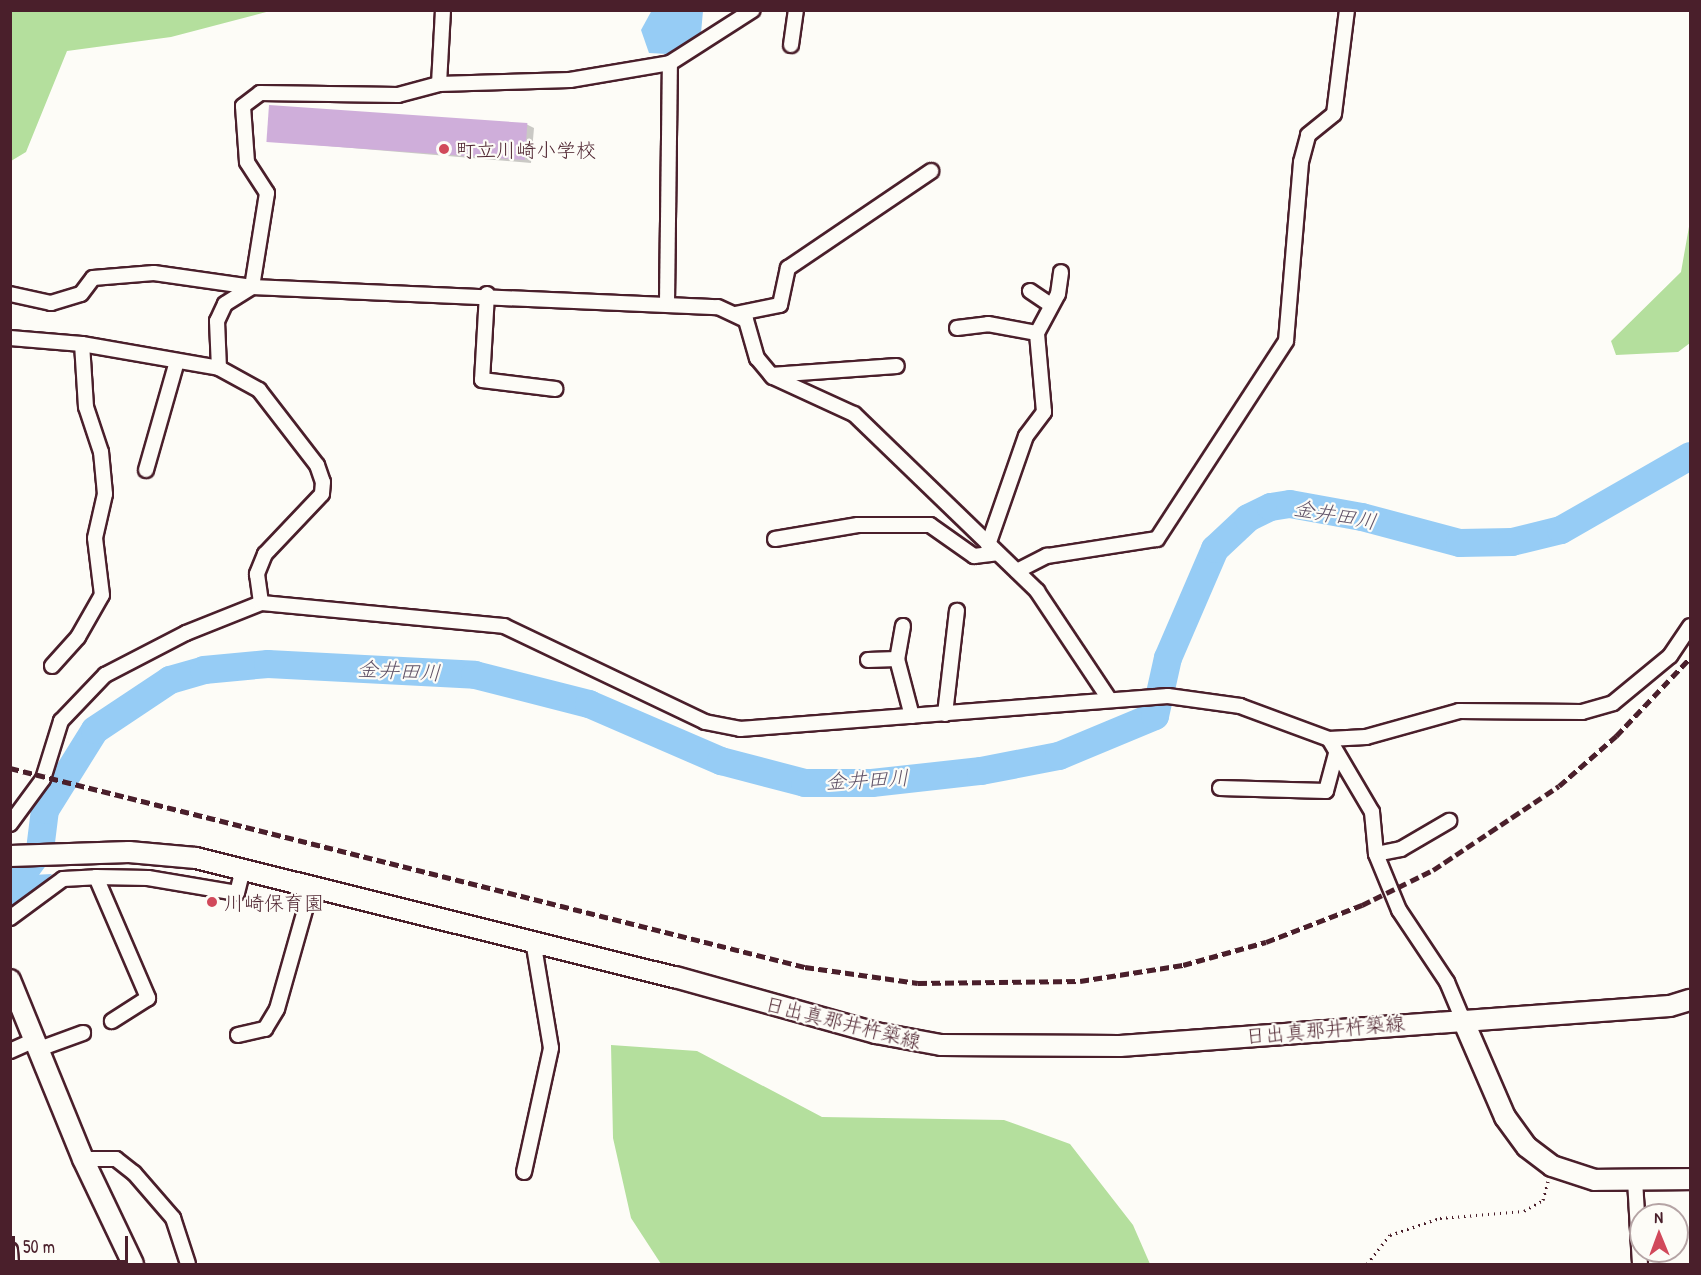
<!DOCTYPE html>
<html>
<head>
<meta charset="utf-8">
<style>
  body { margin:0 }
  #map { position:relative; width:1701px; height:1275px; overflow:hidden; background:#fdfcf7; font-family:"Patrick Hand","Klee One",sans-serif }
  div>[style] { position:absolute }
  .green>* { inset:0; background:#b4df9d }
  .water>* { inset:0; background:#96ccf5 }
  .shadow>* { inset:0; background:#0003 }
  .river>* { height:28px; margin:-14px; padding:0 14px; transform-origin:14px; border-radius:14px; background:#96ccf5 }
  .building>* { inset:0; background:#cfaeda; transform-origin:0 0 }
  .path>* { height:3px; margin-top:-1.5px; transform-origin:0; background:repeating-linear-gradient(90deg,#4a1f2b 0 1.5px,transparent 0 6px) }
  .roads { filter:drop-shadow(2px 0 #4a1f2b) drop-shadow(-2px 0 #4a1f2b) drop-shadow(0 2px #4a1f2b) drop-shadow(0 -2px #4a1f2b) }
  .street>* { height:14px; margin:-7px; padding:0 7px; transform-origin:7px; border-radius:7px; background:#fdfcf7 }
  .secondary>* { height:20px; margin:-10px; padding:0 10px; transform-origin:10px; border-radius:10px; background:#fdfcf7 }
  .rail>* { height:4.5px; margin-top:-2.25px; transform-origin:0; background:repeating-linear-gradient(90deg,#4a1f2b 0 9px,transparent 0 13.5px) }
  .dots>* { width:16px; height:16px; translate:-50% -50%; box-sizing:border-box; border:3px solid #fdfcf7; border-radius:50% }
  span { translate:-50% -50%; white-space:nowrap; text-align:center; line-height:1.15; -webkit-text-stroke:4.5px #fdfcf7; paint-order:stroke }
  .poi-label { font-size:20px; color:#4a1f2b }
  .left { translate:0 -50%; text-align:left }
  .street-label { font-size:20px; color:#4a1f2b }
  .water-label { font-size:21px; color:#615368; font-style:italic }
  .frame { position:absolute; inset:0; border:12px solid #4a1f2b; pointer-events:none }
  .north { position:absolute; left:1629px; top:1203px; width:60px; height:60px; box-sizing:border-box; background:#fdfcf7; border:2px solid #b5a4a5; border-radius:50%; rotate:359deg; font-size:16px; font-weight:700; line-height:24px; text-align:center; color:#4a1f2b }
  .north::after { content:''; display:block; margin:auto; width:21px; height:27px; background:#d1495b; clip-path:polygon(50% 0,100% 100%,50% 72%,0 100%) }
  .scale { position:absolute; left:12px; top:1236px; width:116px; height:27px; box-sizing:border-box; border:3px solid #4a1f2b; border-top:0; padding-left:8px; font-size:18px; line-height:21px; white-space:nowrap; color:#4a1f2b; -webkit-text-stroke:4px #fdfcf7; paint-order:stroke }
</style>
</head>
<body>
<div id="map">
  <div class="green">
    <div style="clip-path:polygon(11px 10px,270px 10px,270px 11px,171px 37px,67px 51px,26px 152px,11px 161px)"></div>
    <div style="clip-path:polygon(1690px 221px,1690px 343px,1678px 352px,1616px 355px,1611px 341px,1681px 272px)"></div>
    <div style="clip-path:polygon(611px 1045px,697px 1051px,822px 1117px,1004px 1120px,1070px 1144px,1133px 1225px,1150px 1264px,661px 1264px,631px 1218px,613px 1138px)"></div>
  </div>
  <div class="water">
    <div style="clip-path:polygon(652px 10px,703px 11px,701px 33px,667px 54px,649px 53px,641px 30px)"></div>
    <div style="clip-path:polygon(52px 874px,42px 885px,11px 907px,11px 876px)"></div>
  </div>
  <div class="shadow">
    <div style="clip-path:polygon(526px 124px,534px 128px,531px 163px,268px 141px)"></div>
  </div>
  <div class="river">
    <div style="left:10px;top:891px;width:51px;rotate:-53.8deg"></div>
    <div style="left:40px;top:850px;width:40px;rotate:-82.9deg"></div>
    <div style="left:45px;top:810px;width:94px;rotate:-58deg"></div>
    <div style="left:95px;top:730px;width:90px;rotate:-33.7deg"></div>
    <div style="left:170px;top:680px;width:35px;rotate:-16deg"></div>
    <div style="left:204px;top:670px;width:64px;rotate:-5.4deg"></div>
    <div style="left:268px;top:664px;width:207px;rotate:3deg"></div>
    <div style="left:475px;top:675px;width:118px;rotate:14.3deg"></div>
    <div style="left:589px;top:704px;width:144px;rotate:23.4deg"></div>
    <div style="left:721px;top:761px;width:87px;rotate:14.7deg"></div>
    <div style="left:805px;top:783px;width:67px"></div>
    <div style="left:872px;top:783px;width:110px;rotate:-6.3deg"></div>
    <div style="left:981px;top:771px;width:79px;rotate:-10.9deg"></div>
    <div style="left:1059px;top:756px;width:104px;rotate:-22.6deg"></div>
    <div style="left:1155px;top:716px;width:59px;rotate:-77.4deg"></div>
    <div style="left:1168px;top:658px;width:119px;rotate:-66.7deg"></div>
    <div style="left:1215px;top:549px;width:45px;rotate:-43.2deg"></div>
    <div style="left:1248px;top:518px;width:25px;rotate:-26deg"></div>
    <div style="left:1271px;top:507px;width:19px;rotate:-9deg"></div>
    <div style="left:1290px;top:504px;width:73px;rotate:10.2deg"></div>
    <div style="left:1362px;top:517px;width:101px;rotate:14.9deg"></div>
    <div style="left:1460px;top:543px;width:52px;rotate:-1.1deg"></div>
    <div style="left:1512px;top:542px;width:50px;rotate:-13.8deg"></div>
    <div style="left:1561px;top:530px;width:149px;rotate:-29.8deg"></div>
  </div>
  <div class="building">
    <div style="left:269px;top:105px;width:259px;height:37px;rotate:4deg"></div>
  </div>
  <div class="path">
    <div style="left:1367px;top:1264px;width:37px;rotate:-52deg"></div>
    <div style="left:1390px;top:1235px;width:53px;rotate:-18.8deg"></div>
    <div style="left:1440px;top:1218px;width:84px;rotate:-4.8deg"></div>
    <div style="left:1524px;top:1211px;width:22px;rotate:-30deg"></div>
    <div style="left:1543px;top:1200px;width:20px;rotate:-75deg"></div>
  </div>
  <div class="roads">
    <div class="street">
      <div style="left:791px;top:45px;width:35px;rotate:-82deg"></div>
      <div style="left:439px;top:84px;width:74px;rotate:-86.9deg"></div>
      <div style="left:252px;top:287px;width:95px;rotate:-80.9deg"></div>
      <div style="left:267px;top:193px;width:37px;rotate:-123deg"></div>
      <div style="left:247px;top:162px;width:56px;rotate:-94.1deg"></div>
      <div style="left:243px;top:106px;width:21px;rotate:-37deg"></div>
      <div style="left:260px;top:93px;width:138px;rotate:0.8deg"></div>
      <div style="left:398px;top:95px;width:42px;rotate:-15deg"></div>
      <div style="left:439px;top:84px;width:131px;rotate:-1.7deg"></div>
      <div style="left:570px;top:80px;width:101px;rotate:-9.6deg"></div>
      <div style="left:670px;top:63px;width:98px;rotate:-32.6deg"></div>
      <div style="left:252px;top:287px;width:32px;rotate:148deg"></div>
      <div style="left:225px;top:304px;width:19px;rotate:115deg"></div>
      <div style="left:217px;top:321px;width:47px;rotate:87.6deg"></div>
      <div style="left:219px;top:368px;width:46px;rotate:28.8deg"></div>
      <div style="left:259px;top:390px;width:95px;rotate:52.3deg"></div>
      <div style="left:317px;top:465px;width:18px;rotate:71deg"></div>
      <div style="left:323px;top:482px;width:12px;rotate:95deg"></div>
      <div style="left:322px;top:494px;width:83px;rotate:133.5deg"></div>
      <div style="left:265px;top:554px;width:22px;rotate:112deg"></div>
      <div style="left:257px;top:574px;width:29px;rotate:82deg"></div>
      <div style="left:1030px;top:291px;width:25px;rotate:34deg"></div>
      <div style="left:10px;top:294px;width:42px;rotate:12.4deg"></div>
      <div style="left:51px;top:303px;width:31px;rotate:-17deg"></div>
      <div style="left:81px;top:294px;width:20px;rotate:-53deg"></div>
      <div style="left:93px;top:278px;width:61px;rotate:-4.7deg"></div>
      <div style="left:154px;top:273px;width:99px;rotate:8.1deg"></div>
      <div style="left:252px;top:287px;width:466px;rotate:2.5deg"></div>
      <div style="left:718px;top:307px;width:31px;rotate:25deg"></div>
      <div style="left:746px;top:320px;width:40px;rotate:74deg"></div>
      <div style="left:757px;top:358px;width:25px;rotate:50deg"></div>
      <div style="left:773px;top:377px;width:89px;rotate:24.6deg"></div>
      <div style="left:854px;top:414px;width:255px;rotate:44deg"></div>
      <div style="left:1037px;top:591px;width:130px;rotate:56.3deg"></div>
      <div style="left:487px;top:294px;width:86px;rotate:93.3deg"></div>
      <div style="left:482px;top:380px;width:74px;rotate:7deg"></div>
      <div style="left:667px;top:302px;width:239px;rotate:-89.3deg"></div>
      <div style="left:735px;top:314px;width:46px;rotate:-11.3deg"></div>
      <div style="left:780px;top:305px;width:38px;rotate:-78deg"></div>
      <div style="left:788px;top:268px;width:173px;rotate:-34.1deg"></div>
      <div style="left:957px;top:328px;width:31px;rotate:-7deg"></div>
      <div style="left:988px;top:324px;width:50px;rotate:10.4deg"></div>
      <div style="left:10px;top:338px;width:72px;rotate:4.8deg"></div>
      <div style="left:82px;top:344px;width:139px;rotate:9.9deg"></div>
      <div style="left:771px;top:375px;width:126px;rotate:-4.1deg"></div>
      <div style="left:146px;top:470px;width:113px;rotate:-74.1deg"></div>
      <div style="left:775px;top:539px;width:84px;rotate:-9.6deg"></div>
      <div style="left:858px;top:525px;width:72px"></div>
      <div style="left:930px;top:525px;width:54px;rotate:35.2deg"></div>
      <div style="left:974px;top:556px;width:23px;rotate:-7deg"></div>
      <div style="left:988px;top:545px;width:115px;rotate:-70.8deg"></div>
      <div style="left:1026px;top:436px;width:30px;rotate:-53deg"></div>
      <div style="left:1044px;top:412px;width:79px;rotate:-95.1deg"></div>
      <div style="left:1037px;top:333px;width:44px;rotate:-61.7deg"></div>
      <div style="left:1058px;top:294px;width:22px;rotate:-82deg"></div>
      <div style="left:1017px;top:571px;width:34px;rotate:-27deg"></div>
      <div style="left:1047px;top:556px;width:111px;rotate:-8.8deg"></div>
      <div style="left:1157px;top:539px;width:236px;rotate:-56.9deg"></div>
      <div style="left:1286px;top:341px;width:180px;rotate:-85.2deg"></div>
      <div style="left:1301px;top:162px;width:28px;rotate:-75deg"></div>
      <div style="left:1308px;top:135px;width:33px;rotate:-39deg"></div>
      <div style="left:1334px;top:114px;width:105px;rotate:-82.9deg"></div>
      <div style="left:903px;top:626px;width:34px;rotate:100deg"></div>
      <div style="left:897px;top:659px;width:59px;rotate:75.3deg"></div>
      <div style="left:868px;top:660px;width:29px;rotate:-2deg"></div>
      <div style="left:52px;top:666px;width:39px;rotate:-48deg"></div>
      <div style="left:78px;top:637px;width:48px;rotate:-60.3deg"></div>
      <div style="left:102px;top:595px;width:57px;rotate:-97deg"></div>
      <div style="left:95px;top:538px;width:45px;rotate:-77.2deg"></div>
      <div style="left:105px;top:494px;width:42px;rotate:-95.4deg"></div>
      <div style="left:101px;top:452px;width:47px;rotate:-108.4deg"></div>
      <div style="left:86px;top:407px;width:63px;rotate:-93.6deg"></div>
      <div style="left:945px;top:714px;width:104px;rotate:-83.4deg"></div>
      <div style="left:1329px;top:739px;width:85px;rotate:59.5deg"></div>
      <div style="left:1372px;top:812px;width:42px;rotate:84.6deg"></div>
      <div style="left:1376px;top:854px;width:61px;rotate:67.7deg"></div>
      <div style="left:1399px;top:910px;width:87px;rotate:56.3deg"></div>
      <div style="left:1447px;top:982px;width:41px;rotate:67.2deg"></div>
      <div style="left:1220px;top:788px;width:106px;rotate:1.6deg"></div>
      <div style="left:1326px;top:791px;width:38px;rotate:-75deg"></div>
      <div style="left:10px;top:824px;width:56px;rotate:-53.7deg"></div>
      <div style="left:43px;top:779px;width:61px;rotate:-72.8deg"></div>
      <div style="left:61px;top:721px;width:64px;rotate:-46.3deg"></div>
      <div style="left:105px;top:675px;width:91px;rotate:-27.4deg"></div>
      <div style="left:186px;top:633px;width:81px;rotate:-21.8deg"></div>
      <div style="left:261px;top:603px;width:244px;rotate:5.4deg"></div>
      <div style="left:504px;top:626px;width:223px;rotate:25.5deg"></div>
      <div style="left:705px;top:722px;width:36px;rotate:11deg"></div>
      <div style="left:740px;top:729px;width:429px;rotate:-4.4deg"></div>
      <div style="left:1168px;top:696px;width:73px;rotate:7.9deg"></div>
      <div style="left:1240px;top:706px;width:95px;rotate:20.3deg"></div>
      <div style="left:1329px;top:739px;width:37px;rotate:-3deg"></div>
      <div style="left:1366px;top:737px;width:97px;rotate:-15.6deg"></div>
      <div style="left:1459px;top:711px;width:123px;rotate:0.5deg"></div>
      <div style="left:1582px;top:712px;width:32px;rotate:-16deg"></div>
      <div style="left:1613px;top:703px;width:74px;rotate:-39.5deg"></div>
      <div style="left:1670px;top:656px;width:36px;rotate:-56deg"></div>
      <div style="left:1376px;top:854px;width:25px;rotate:-11deg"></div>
      <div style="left:1401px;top:849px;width:56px;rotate:-30.3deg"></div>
      <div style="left:96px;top:877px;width:52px;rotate:1.1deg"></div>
      <div style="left:148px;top:878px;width:90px;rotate:9.6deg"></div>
      <div style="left:237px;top:893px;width:25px;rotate:-76deg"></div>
      <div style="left:10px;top:918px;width:66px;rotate:-36.3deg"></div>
      <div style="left:63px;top:879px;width:33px;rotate:-3deg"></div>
      <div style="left:96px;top:877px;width:132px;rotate:66.7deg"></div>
      <div style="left:148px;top:998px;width:43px;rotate:147.4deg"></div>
      <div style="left:238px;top:1035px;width:28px;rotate:-13deg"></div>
      <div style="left:265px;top:1029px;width:23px;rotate:-59deg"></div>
      <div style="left:277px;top:1009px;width:129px;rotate:-74.2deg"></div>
      <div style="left:39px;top:1049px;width:47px;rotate:-20deg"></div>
      <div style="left:10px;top:1051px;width:27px;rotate:-24deg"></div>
      <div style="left:83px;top:1159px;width:33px"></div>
      <div style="left:116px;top:1159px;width:23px;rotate:38deg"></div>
      <div style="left:134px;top:1173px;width:60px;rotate:49.1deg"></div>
      <div style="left:173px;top:1218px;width:48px;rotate:71.9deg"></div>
      <div style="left:524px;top:1172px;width:127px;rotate:-77.7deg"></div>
      <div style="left:551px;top:1048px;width:109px;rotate:-99.5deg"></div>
      <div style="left:1635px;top:1180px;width:84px;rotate:86.6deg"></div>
      <div style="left:10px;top:1250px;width:14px;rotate:86deg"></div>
    </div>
    <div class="secondary">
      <div style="left:10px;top:856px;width:119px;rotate:-1.9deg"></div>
      <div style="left:129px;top:852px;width:67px;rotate:5.1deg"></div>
      <div style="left:196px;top:858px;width:494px;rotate:14deg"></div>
      <div style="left:675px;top:977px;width:209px;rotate:15.6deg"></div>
      <div style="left:876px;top:1033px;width:66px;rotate:10.5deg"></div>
      <div style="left:941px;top:1045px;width:179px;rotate:0.3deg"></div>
      <div style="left:1120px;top:1046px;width:551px;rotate:-4.16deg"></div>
      <div style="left:1670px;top:1006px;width:21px;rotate:-17deg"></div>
      <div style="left:10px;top:980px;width:193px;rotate:67.8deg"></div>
      <div style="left:83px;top:1159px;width:116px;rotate:64.5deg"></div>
      <div style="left:1463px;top:1020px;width:106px;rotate:66.6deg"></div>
      <div style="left:1505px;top:1117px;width:37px;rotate:54deg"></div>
      <div style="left:1527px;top:1147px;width:31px;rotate:37deg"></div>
      <div style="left:1552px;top:1166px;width:45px;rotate:18deg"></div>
      <div style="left:1595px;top:1180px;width:95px;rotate:-0.6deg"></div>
    </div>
  </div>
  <div class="rail">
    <div style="left:10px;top:768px;width:820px;rotate:14.05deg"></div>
    <div style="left:805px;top:967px;width:114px;rotate:8.1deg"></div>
    <div style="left:918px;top:983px;width:162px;rotate:-0.7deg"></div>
    <div style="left:1080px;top:981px;width:104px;rotate:-8.8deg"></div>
    <div style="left:1183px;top:965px;width:86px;rotate:-15.5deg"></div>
    <div style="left:1266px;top:942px;width:103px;rotate:-21.1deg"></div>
    <div style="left:1362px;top:905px;width:79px;rotate:-26.2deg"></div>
    <div style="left:1433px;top:870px;width:151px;rotate:-33.7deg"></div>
    <div style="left:1559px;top:786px;width:76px;rotate:-41.3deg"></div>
    <div style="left:1616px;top:736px;width:108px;rotate:-46.5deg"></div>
  </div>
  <div class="dots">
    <div style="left:444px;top:149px;background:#d1495b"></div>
    <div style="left:212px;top:902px;background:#d1495b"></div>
  </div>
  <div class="poi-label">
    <span class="left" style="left:456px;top:149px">町立川崎小学校</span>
    <span class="left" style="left:224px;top:902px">川崎保育園</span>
  </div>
  <div class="street-label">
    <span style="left:843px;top:1022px;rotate:14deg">日出真那井杵築線</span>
    <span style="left:1325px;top:1029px;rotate:-5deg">日出真那井杵築線</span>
  </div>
  <div class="water-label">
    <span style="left:1335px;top:515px;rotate:10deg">金井田川</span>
    <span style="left:399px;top:671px;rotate:3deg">金井田川</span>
    <span style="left:867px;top:780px;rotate:-3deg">金井田川</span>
  </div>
  <div class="frame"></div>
  <div class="north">N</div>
  <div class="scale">50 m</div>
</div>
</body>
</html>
